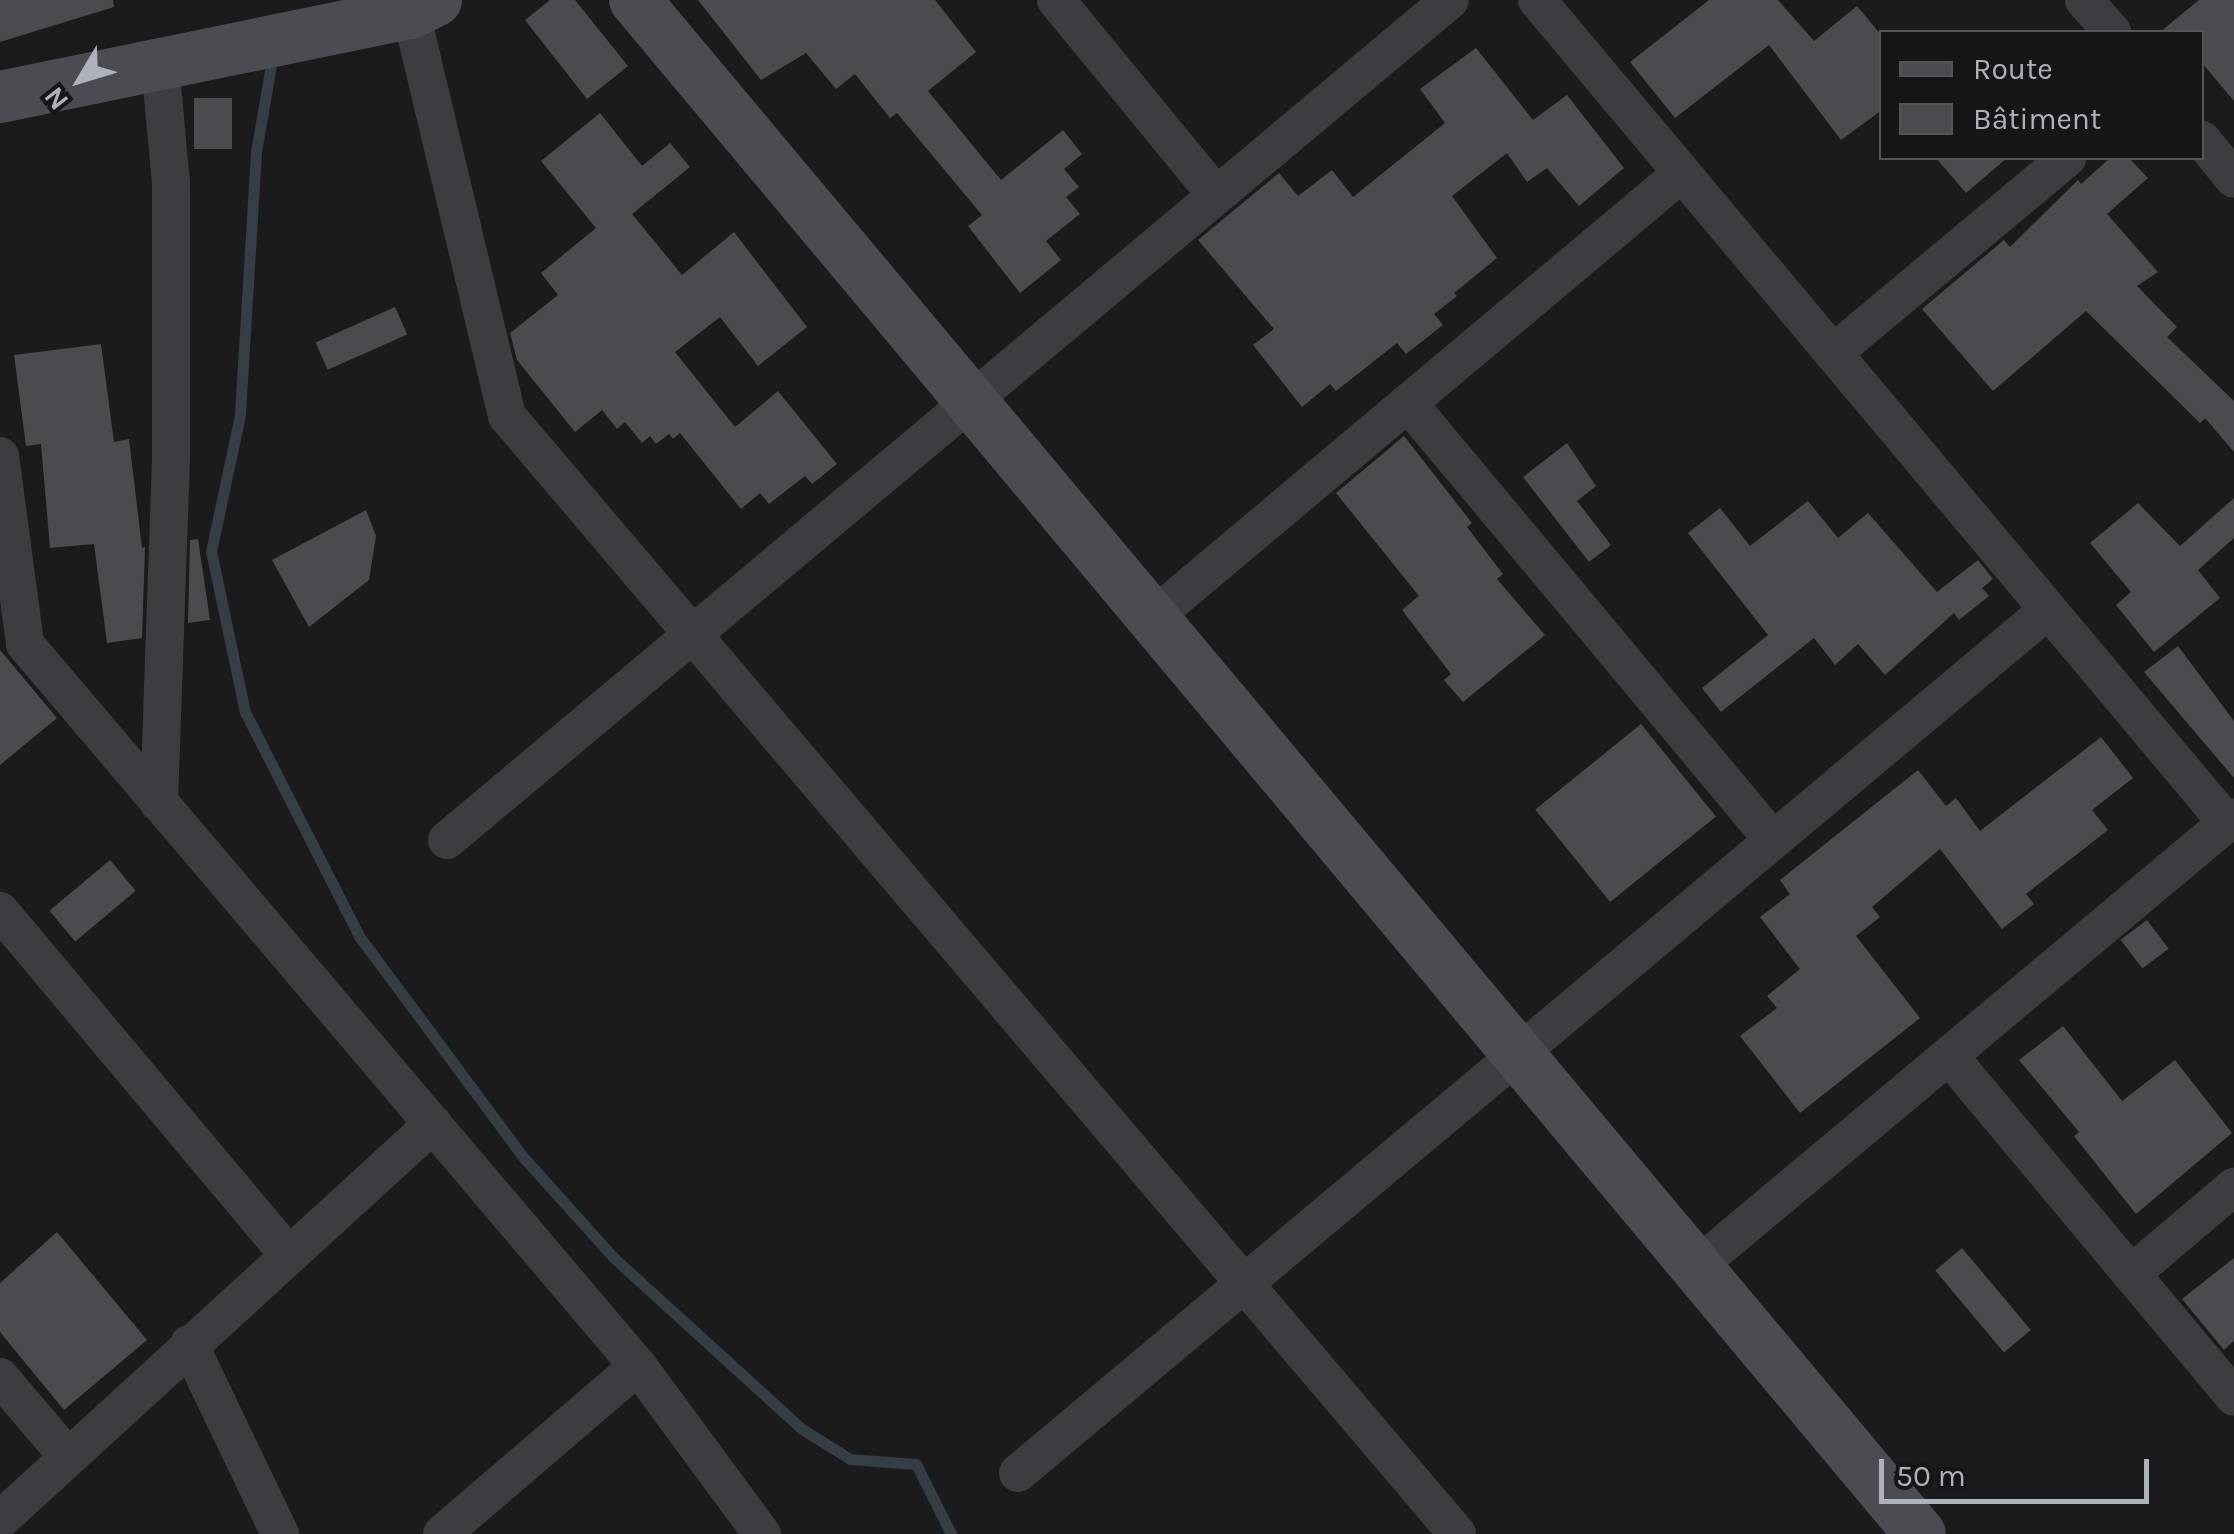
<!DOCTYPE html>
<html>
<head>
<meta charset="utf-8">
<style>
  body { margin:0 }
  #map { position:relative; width:2234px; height:1534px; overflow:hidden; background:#1b1b1d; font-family:Karla,sans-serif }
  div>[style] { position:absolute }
  .stream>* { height:11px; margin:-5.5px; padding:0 5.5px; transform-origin:5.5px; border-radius:5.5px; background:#353e45 }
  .building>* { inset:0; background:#4a4b4f; transform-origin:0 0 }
  .street>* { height:38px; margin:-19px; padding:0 19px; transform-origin:19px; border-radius:19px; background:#3c3d41 }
  .secondary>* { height:52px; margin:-26px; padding:0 26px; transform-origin:26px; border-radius:26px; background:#4a4c51 }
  span { translate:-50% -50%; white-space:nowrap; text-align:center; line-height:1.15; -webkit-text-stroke:9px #161618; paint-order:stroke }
  .legend { position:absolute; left:1879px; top:30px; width:325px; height:130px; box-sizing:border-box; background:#161618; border:2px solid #535559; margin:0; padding:12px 18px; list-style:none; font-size:30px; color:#aeb3bb }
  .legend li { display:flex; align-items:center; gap:20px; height:50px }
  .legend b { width:50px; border:2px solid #535559 }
  .north { position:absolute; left:30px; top:30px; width:100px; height:100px; -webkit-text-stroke:8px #161618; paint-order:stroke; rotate:232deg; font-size:28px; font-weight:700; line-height:40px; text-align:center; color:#aeb3bb }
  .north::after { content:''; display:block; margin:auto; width:35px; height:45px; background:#aeb3bb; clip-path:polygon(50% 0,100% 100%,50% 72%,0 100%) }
  .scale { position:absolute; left:1879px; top:1459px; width:270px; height:45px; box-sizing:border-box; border:5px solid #aeb3bb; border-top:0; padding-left:12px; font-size:30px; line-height:35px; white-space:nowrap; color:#aeb3bb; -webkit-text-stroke:8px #161618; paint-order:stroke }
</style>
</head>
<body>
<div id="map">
  <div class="stream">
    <div style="left:271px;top:65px;width:88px;rotate:99.8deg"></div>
    <div style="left:256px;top:152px;width:263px;rotate:93.5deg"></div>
    <div style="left:240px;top:415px;width:139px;rotate:102deg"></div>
    <div style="left:211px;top:551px;width:165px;rotate:78.1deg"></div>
    <div style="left:245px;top:712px;width:251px;rotate:63deg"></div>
    <div style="left:359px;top:936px;width:277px;rotate:53.4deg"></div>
    <div style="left:524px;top:1158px;width:135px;rotate:48deg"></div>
    <div style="left:614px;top:1258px;width:254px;rotate:42.3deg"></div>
    <div style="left:802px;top:1429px;width:57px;rotate:32deg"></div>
    <div style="left:850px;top:1459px;width:66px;rotate:4.3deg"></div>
    <div style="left:916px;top:1464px;width:78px;rotate:63.4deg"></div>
  </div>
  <div class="building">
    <div style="clip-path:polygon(0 0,113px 0,114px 7px,0 42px)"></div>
    <div style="clip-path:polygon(550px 0,575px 0,628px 66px,587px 99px,525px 20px)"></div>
    <div style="clip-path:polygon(698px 0,935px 0,976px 52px,928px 91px,1001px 180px,1063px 130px,1082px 154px,1064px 169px,1079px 187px,1066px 197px,1080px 214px,1046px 241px,1061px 260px,1020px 293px,968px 226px,982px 215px,897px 113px,890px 118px,855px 74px,836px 89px,806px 53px,761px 80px)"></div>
    <div style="clip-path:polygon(1709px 0,1778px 0,1814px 41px,1857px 6px,1882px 36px,1882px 110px,1841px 140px,1769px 45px,1675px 118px,1630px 62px)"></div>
    <div style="clip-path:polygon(2199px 0,2234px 0,2234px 101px,2202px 63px,2202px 32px,2160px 32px)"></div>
    <div style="clip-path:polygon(1476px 48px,1533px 120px,1567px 95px,1624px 168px,1579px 206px,1547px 168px,1527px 182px,1507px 153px,1452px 196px,1497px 258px,1454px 293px,1457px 296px,1434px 314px,1443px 325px,1406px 354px,1397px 343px,1336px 391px,1330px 384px,1302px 407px,1253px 345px,1274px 329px,1198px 240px,1279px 173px,1298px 196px,1332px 170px,1353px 197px,1445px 123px,1420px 89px)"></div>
    <div style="left:194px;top:98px;width:38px;height:51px"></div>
    <div style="clip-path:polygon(600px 113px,642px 166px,670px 143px,690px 167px,632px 214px,682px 275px,734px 232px,807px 327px,758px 366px,720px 317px,675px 352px,735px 427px,778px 391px,837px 464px,812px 484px,805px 476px,769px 504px,760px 493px,741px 509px,680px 433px,673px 439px,669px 434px,656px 444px,650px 436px,642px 443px,625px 422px,617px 429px,602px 410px,575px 432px,517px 360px,510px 333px,558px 295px,541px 273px,596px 228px,541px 161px)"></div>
    <div style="clip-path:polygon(1936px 158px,2007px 158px,1966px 193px)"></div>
    <div style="clip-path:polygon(2110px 158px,2129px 158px,2148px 178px,2107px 214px,2158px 272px,2137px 286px,2177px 327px,2167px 337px,2234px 401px,2234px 452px,2205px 418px,2200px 423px,2086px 311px,1993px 391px,1922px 309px,2004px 240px,2010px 247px,2078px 180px,2081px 184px)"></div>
    <div style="left:395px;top:307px;width:30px;height:87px;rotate:66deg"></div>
    <div style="clip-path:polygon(101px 344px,114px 442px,129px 439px,142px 548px,145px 547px,142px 638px,107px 643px,94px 544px,50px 548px,41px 444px,26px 446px,14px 355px)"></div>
    <div style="clip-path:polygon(1404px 436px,1472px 523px,1467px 527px,1503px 574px,1497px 579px,1545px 635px,1463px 702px,1444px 680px,1451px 674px,1402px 610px,1419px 596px,1336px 493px)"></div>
    <div style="clip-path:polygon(1567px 443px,1596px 486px,1577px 501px,1611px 545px,1589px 562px,1523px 477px)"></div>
    <div style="clip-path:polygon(2234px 498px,2234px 538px,2198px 570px,2220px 598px,2154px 652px,2116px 605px,2131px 592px,2090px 543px,2138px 503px,2180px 546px)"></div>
    <div style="clip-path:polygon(1808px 501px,1838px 538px,1868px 513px,1937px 592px,1978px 560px,1993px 579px,1982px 588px,1989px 596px,1959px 620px,1954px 613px,1885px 675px,1858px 644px,1835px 665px,1814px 638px,1721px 712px,1702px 688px,1768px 635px,1688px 533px,1720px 508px,1750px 546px)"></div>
    <div style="clip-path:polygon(366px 510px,376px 536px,369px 580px,309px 627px,272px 560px)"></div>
    <div style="clip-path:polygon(198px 539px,210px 620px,188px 623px,190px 540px)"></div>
    <div style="clip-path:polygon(2178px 646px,2234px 721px,2234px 778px,2144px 672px)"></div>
    <div style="clip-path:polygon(0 650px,57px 718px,0 765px)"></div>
    <div style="left:1641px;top:724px;width:119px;height:136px;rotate:51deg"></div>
    <div style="clip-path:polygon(2101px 737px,2133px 778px,2092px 810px,2108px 830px,2026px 894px,2034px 904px,2002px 929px,1940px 849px,1872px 907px,1880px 917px,1856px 936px,1920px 1018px,1800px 1113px,1740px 1036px,1777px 1008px,1767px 996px,1800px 969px,1760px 917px,1790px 894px,1780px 880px,1918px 770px,1946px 806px,1956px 798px,1980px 831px)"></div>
    <div style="left:110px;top:860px;width:40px;height:79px;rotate:50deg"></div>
    <div style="left:2147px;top:920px;width:36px;height:33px;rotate:53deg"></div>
    <div style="clip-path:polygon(2063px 1026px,2122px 1101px,2175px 1060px,2232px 1133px,2136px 1214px,2074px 1136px,2079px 1132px,2019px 1060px)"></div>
    <div style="clip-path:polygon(57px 1232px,147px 1340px,64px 1410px,0 1332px,0 1283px)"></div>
    <div style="left:1962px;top:1248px;width:107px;height:35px;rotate:50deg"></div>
    <div style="clip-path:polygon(2234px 1258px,2234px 1341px,2224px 1350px,2182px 1299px)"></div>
  </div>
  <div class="street">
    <div style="left:1056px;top:0;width:252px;rotate:50.6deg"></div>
    <div style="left:1537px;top:0;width:1074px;rotate:50.02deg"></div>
    <div style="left:2084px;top:0;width:43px;rotate:48.8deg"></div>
    <div style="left:411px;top:13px;width:414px;rotate:76.6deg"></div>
    <div style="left:507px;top:416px;width:1467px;rotate:49.64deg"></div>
    <div style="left:2202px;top:140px;width:50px;rotate:50.6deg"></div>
    <div style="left:1833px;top:353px;width:305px;rotate:-39.8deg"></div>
    <div style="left:1408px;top:403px;width:569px;rotate:50.13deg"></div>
    <div style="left:0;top:456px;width:190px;rotate:82.4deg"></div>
    <div style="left:25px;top:644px;width:947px;rotate:49.67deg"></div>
    <div style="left:638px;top:1366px;width:209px;rotate:53.6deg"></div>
    <div style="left:1152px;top:618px;width:692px;rotate:-40.02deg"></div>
    <div style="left:159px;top:803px;width:351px;rotate:-88deg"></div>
    <div style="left:171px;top:452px;width:269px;rotate:-90deg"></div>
    <div style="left:171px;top:183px;width:120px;rotate:-95.3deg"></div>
    <div style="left:447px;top:840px;width:1308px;rotate:-39.95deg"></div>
    <div style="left:0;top:911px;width:448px;rotate:50deg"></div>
    <div style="left:1949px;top:1056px;width:444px;rotate:50.1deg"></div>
    <div style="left:1696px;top:1267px;width:701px;rotate:-39.91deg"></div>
    <div style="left:2131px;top:1274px;width:135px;rotate:-40.2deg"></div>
    <div style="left:189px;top:1344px;width:211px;rotate:64.4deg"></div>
    <div style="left:0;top:1377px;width:105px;rotate:49.6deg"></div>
    <div style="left:1018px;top:1473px;width:1344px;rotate:-39.96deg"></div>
    <div style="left:0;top:1520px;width:587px;rotate:-42.44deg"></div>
    <div style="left:442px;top:1534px;width:258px;rotate:-40.6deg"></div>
  </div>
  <div class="secondary">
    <div style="left:635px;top:0;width:2001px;rotate:50.05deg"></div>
    <div style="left:0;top:97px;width:419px;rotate:-11.6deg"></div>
    <div style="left:411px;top:13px;width:28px;rotate:-27deg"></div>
  </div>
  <ul class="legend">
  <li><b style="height:12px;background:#4a4c51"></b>Route</li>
  <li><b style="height:28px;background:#4a4b4f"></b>Bâtiment</li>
  </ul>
  <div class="north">N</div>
  <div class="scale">50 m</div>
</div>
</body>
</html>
